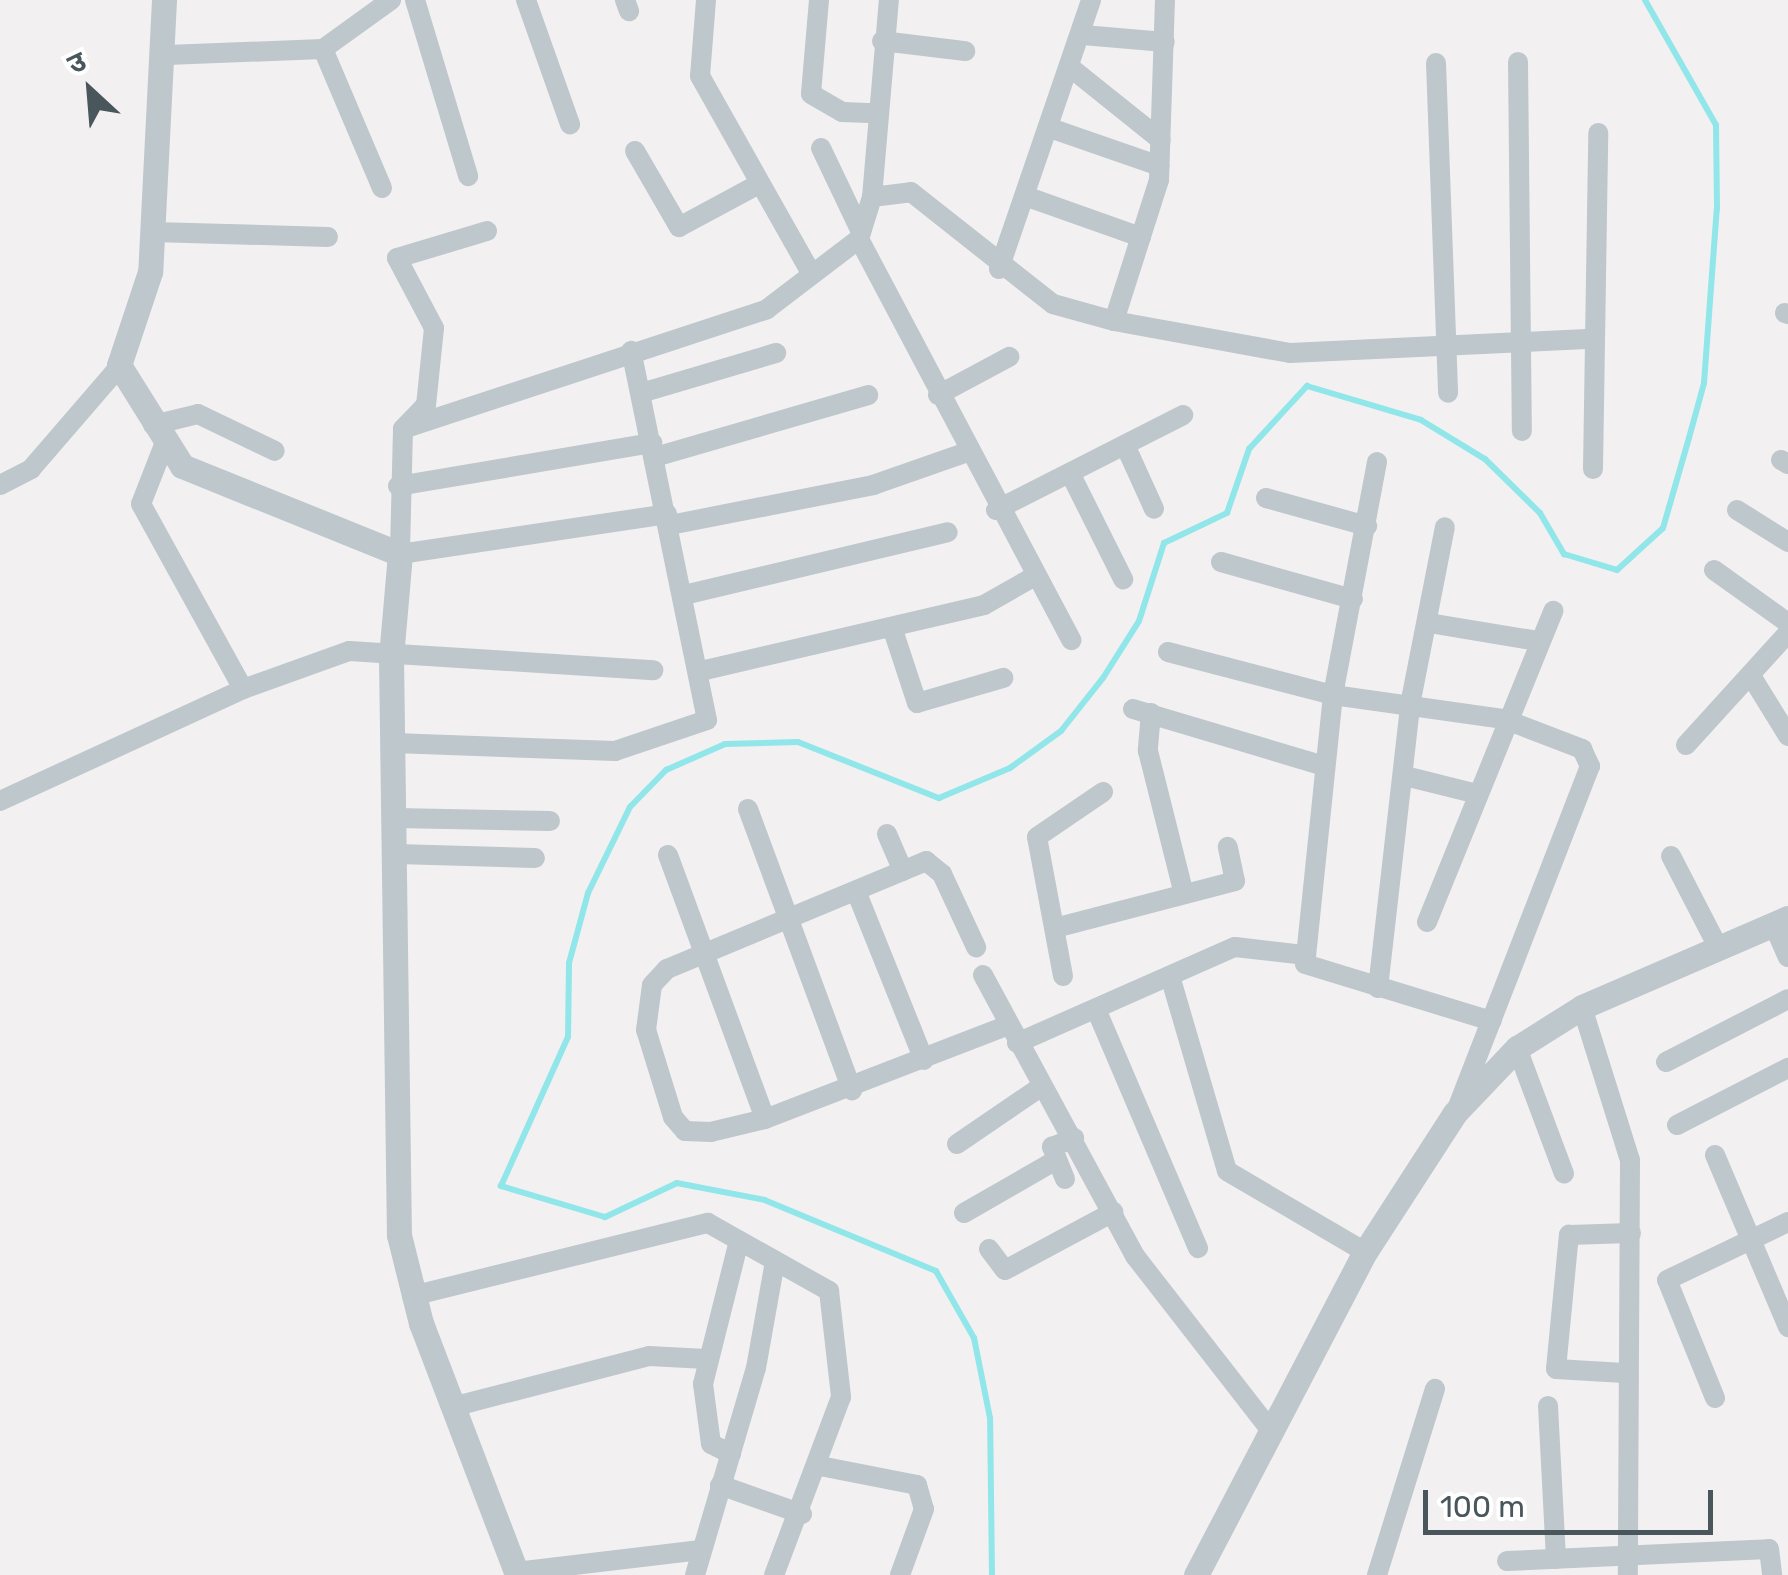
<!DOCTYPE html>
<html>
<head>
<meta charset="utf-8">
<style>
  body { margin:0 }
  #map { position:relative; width:1788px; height:1575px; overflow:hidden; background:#f3f0f1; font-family:Rubik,"Noto Sans Devanagari",sans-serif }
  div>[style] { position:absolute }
  .stream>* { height:6px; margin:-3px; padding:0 3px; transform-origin:3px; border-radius:3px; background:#90e6e9 }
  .minor>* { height:20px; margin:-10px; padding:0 10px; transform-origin:10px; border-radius:10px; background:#bdc7cc }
  .tertiary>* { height:25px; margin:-12.5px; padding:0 12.5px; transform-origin:12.5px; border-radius:12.5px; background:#bdc7cc }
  span { translate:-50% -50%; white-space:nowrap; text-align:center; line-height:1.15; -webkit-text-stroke:10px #fff; paint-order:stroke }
  .north { position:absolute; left:40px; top:40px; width:100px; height:100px; -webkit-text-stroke:8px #fff; paint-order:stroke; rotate:334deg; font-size:28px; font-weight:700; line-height:40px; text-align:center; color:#49575d }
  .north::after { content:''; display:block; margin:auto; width:35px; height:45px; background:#49575d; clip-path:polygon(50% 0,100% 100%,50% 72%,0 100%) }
  .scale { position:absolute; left:1423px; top:1490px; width:290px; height:45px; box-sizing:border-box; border:5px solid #49575d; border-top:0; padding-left:12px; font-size:30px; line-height:35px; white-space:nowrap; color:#49575d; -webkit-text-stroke:8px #fff; paint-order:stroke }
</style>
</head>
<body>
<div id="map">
  <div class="stream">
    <div style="left:992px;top:1575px;width:157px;rotate:-90.7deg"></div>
    <div style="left:990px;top:1418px;width:82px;rotate:-101.3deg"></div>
    <div style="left:974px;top:1338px;width:77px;rotate:-119.6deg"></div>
    <div style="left:936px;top:1271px;width:185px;rotate:-157.5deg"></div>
    <div style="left:765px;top:1200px;width:90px;rotate:-169.1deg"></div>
    <div style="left:677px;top:1183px;width:80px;rotate:154.7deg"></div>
    <div style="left:605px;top:1217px;width:109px;rotate:-163.4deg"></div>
    <div style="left:501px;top:1186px;width:163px;rotate:-65.8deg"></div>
    <div style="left:568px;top:1037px;width:74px;rotate:-89.2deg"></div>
    <div style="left:569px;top:963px;width:73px;rotate:-74.8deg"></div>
    <div style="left:588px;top:893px;width:96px;rotate:-64deg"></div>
    <div style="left:630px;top:807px;width:52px;rotate:-45.8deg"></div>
    <div style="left:666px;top:770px;width:64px;rotate:-23.8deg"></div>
    <div style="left:725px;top:744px;width:73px;rotate:-1.6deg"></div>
    <div style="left:798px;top:742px;width:152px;rotate:21.7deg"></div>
    <div style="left:939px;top:798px;width:77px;rotate:-22.9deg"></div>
    <div style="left:1010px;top:768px;width:63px;rotate:-36deg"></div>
    <div style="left:1061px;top:731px;width:68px;rotate:-51.6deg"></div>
    <div style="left:1103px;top:678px;width:67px;rotate:-57.7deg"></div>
    <div style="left:1139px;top:621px;width:82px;rotate:-72.2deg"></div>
    <div style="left:1164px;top:543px;width:70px;rotate:-25.5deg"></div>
    <div style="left:1227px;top:513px;width:68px;rotate:-71deg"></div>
    <div style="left:1249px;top:449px;width:86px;rotate:-47.4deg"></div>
    <div style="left:1307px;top:386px;width:119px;rotate:16.6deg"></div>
    <div style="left:1421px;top:420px;width:75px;rotate:31.4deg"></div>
    <div style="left:1485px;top:459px;width:77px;rotate:44.5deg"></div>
    <div style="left:1540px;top:513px;width:48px;rotate:59.7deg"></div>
    <div style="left:1564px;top:554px;width:55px;rotate:16.8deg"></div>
    <div style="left:1617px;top:570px;width:62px;rotate:-42.4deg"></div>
    <div style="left:1663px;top:528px;width:94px;rotate:-73.9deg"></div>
    <div style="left:1689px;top:438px;width:57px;rotate:-74.7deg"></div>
    <div style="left:1704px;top:383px;width:175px;rotate:-85.8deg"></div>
    <div style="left:1717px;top:208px;width:83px;rotate:-90.7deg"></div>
    <div style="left:1716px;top:125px;width:144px;rotate:-119.6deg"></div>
  </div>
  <div class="minor">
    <div style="left:415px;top:0;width:184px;rotate:73.2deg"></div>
    <div style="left:526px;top:0;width:132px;rotate:70.5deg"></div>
    <div style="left:625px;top:0;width:12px;rotate:70deg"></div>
    <div style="left:706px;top:0;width:76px;rotate:94.5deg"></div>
    <div style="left:700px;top:76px;width:228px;rotate:60.6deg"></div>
    <div style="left:819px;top:0;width:94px;rotate:94.9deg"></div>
    <div style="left:811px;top:94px;width:36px;rotate:30deg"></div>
    <div style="left:842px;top:112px;width:33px;rotate:2deg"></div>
    <div style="left:1083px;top:35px;width:82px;rotate:4.9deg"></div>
    <div style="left:882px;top:41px;width:84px;rotate:6.9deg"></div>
    <div style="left:323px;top:49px;width:151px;rotate:67deg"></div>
    <div style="left:167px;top:55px;width:156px;rotate:-2.2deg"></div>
    <div style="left:323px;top:49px;width:84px;rotate:-35.8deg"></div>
    <div style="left:1518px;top:62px;width:369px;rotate:89.4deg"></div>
    <div style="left:1436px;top:63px;width:330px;rotate:87.9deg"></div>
    <div style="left:1071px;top:68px;width:115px;rotate:38.7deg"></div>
    <div style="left:1050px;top:128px;width:116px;rotate:19.1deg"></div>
    <div style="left:821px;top:148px;width:93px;rotate:64.5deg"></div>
    <div style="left:635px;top:151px;width:88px;rotate:59.9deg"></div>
    <div style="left:679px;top:227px;width:91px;rotate:-28.3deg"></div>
    <div style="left:1025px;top:196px;width:123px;rotate:19.5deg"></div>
    <div style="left:872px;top:197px;width:39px;rotate:-7deg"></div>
    <div style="left:911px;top:192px;width:181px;rotate:38.3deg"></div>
    <div style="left:1053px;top:304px;width:63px;rotate:15.6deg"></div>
    <div style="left:1114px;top:321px;width:179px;rotate:10.3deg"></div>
    <div style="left:1290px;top:353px;width:302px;rotate:-2.7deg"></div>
    <div style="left:487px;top:231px;width:94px;rotate:163.3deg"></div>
    <div style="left:397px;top:258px;width:79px;rotate:62.1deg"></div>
    <div style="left:434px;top:328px;width:77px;rotate:95.9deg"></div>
    <div style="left:426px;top:405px;width:33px;rotate:134deg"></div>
    <div style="left:403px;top:429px;width:125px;rotate:91.4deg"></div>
    <div style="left:400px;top:554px;width:270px;rotate:-8.5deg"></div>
    <div style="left:153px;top:232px;width:175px;rotate:1.6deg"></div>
    <div style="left:859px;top:239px;width:454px;rotate:62.1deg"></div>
    <div style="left:999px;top:269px;width:284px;rotate:-71.1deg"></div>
    <div style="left:1785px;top:313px;width:3px;rotate:18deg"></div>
    <div style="left:1114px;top:321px;width:148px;rotate:-72.3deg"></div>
    <div style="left:1159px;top:180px;width:180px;rotate:-88.1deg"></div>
    <div style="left:641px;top:393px;width:141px;rotate:-16.5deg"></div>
    <div style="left:938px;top:395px;width:81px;rotate:-28.2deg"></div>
    <div style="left:153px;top:425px;width:46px;rotate:-13.7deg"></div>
    <div style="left:198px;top:414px;width:85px;rotate:25.7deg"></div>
    <div style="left:403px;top:429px;width:383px;rotate:-18.2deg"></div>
    <div style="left:767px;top:309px;width:116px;rotate:-37.3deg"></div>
    <div style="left:859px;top:239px;width:44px;rotate:-72.8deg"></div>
    <div style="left:872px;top:197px;width:198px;rotate:-85.1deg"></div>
    <div style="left:164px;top:445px;width:63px;rotate:111.3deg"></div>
    <div style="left:141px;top:504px;width:211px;rotate:61.1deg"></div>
    <div style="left:1125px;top:445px;width:70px;rotate:65.6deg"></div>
    <div style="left:655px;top:457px;width:222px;rotate:-16.2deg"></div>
    <div style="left:1781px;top:460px;width:8px;rotate:30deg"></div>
    <div style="left:1377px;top:462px;width:237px;rotate:100.7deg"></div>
    <div style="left:1333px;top:695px;width:270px;rotate:95.9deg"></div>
    <div style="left:1305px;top:964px;width:195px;rotate:17deg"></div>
    <div style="left:1593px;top:469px;width:336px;rotate:-89.1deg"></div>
    <div style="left:1070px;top:473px;width:119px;rotate:63.4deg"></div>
    <div style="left:0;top:485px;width:35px;rotate:-27deg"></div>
    <div style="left:31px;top:469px;width:136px;rotate:-49.2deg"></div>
    <div style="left:398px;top:486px;width:258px;rotate:-9.6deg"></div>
    <div style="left:1266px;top:498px;width:105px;rotate:15.5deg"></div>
    <div style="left:996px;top:510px;width:210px;rotate:-26.9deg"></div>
    <div style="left:1737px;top:510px;width:60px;rotate:32.1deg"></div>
    <div style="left:670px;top:525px;width:207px;rotate:-11.1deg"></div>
    <div style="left:873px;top:485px;width:100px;rotate:-19.3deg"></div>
    <div style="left:1221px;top:562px;width:137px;rotate:15.7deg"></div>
    <div style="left:1714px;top:570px;width:91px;rotate:35.6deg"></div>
    <div style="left:684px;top:595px;width:271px;rotate:-13.4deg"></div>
    <div style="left:1429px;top:623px;width:110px;rotate:9.4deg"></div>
    <div style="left:892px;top:627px;width:80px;rotate:71.8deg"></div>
    <div style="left:917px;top:703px;width:90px;rotate:-16.2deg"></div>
    <div style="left:1168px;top:652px;width:171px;rotate:14.6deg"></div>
    <div style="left:1333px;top:695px;width:173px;rotate:8deg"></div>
    <div style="left:1504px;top:719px;width:84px;rotate:21deg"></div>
    <div style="left:1582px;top:749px;width:19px;rotate:65deg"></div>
    <div style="left:1590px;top:766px;width:366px;rotate:111.2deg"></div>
    <div style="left:701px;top:671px;width:291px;rotate:-13.1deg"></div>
    <div style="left:984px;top:605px;width:59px;rotate:-29.6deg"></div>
    <div style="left:1753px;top:679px;width:67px;rotate:58.4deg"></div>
    <div style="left:1133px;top:709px;width:199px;rotate:16.6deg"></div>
    <div style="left:1151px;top:713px;width:38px;rotate:95deg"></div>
    <div style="left:1148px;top:751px;width:147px;rotate:75.9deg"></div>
    <div style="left:394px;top:743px;width:221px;rotate:2.1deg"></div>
    <div style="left:615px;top:751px;width:97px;rotate:-18.6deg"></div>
    <div style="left:707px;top:720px;width:377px;rotate:-101.6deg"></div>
    <div style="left:1686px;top:745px;width:151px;rotate:-47.7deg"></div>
    <div style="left:1405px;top:776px;width:74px;rotate:14deg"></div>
    <div style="left:0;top:801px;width:268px;rotate:-24.7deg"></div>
    <div style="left:243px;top:689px;width:113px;rotate:-19.7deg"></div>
    <div style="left:349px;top:651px;width:305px;rotate:3.6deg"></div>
    <div style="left:748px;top:809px;width:300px;rotate:69.7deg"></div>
    <div style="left:395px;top:818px;width:155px;rotate:1.1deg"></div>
    <div style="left:887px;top:834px;width:40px;rotate:66.6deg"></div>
    <div style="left:397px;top:854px;width:138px;rotate:1.7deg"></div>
    <div style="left:668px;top:855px;width:281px;rotate:69.8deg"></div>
    <div style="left:765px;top:1119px;width:258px;rotate:-21.1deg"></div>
    <div style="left:1671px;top:856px;width:100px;rotate:62.7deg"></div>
    <div style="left:856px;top:891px;width:182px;rotate:68.1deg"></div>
    <div style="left:1427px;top:922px;width:336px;rotate:-67.9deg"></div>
    <div style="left:1774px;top:926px;width:34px;rotate:66deg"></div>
    <div style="left:1055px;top:928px;width:186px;rotate:-14.6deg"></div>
    <div style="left:1235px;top:881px;width:35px;rotate:-102deg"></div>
    <div style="left:983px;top:975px;width:319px;rotate:61.6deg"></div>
    <div style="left:1135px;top:1256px;width:224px;rotate:52.1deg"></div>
    <div style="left:1063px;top:976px;width:141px;rotate:-100.6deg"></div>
    <div style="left:1037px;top:837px;width:80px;rotate:-34.3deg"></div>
    <div style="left:1170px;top:976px;width:203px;rotate:73.7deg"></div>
    <div style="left:1227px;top:1171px;width:160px;rotate:30.4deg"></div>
    <div style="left:1378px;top:988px;width:285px;rotate:-83.5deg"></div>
    <div style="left:1410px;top:705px;width:181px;rotate:-78.9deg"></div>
    <div style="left:1582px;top:1007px;width:160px;rotate:72.6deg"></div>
    <div style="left:1630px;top:1160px;width:415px;rotate:90.3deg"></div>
    <div style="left:1096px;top:1009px;width:260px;rotate:66.9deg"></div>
    <div style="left:1017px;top:1043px;width:238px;rotate:-23.8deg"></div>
    <div style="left:1235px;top:947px;width:69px;rotate:6.6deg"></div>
    <div style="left:1517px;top:1048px;width:134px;rotate:69.5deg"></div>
    <div style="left:1666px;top:1062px;width:137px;rotate:-27.3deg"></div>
    <div style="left:765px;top:1119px;width:56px;rotate:166.5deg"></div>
    <div style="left:711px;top:1132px;width:26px;rotate:-178deg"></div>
    <div style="left:685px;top:1131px;width:18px;rotate:-131deg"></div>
    <div style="left:673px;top:1117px;width:91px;rotate:-107.2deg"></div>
    <div style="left:646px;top:1030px;width:45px;rotate:-82.4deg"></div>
    <div style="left:652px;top:985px;width:22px;rotate:-47deg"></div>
    <div style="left:667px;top:969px;width:281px;rotate:-22.6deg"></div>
    <div style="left:926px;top:861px;width:21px;rotate:39deg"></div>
    <div style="left:942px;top:874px;width:81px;rotate:65deg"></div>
    <div style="left:1677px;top:1125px;width:125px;rotate:-27.2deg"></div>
    <div style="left:957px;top:1144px;width:103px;rotate:-34.3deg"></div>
    <div style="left:1715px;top:1155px;width:187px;rotate:67deg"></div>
    <div style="left:1065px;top:1179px;width:35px;rotate:-112deg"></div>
    <div style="left:1052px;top:1147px;width:24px;rotate:-22deg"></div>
    <div style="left:964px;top:1213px;width:106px;rotate:-29.9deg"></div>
    <div style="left:989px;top:1249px;width:26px;rotate:53deg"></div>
    <div style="left:1005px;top:1270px;width:123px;rotate:-28.2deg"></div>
    <div style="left:412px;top:1296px;width:305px;rotate:-13.9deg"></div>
    <div style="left:708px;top:1223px;width:139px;rotate:29.3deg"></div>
    <div style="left:829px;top:1291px;width:107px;rotate:83.5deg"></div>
    <div style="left:841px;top:1397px;width:190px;rotate:110.6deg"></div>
    <div style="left:1624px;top:1373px;width:68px;rotate:-176.6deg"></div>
    <div style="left:1556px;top:1369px;width:135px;rotate:-84.5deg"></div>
    <div style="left:1569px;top:1235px;width:62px;rotate:-1.8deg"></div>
    <div style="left:1715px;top:1398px;width:127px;rotate:-112.1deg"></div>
    <div style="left:1667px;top:1280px;width:134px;rotate:-25.6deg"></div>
    <div style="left:456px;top:1406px;width:199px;rotate:-14.5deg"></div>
    <div style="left:649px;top:1356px;width:57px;rotate:3deg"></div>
    <div style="left:1548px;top:1406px;width:153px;rotate:87deg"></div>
    <div style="left:731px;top:1454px;width:22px;rotate:-153deg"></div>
    <div style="left:711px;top:1444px;width:61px;rotate:-97.6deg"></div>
    <div style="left:703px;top:1384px;width:147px;rotate:-75.9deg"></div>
    <div style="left:820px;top:1466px;width:99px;rotate:11.1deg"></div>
    <div style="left:917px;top:1485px;width:25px;rotate:74deg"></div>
    <div style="left:924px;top:1509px;width:70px;rotate:110deg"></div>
    <div style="left:720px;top:1485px;width:87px;rotate:19.5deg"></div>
    <div style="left:1507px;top:1561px;width:262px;rotate:-2.6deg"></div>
    <div style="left:1769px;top:1549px;width:26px;rotate:83deg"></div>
    <div style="left:516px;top:1572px;width:186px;rotate:-6.8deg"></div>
    <div style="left:695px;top:1575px;width:216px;rotate:-73.6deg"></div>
    <div style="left:756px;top:1368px;width:109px;rotate:-79.9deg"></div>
    <div style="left:1377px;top:1575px;width:195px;rotate:-72.7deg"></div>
  </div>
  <div class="tertiary">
    <div style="left:164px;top:0;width:272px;rotate:92.9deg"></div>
    <div style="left:150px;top:272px;width:98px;rotate:108.4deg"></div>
    <div style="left:119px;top:365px;width:119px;rotate:58deg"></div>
    <div style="left:182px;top:466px;width:235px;rotate:22deg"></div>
    <div style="left:400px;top:554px;width:103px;rotate:95deg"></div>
    <div style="left:391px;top:657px;width:578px;rotate:89.21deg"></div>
    <div style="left:399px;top:1235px;width:91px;rotate:76deg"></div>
    <div style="left:421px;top:1323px;width:270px;rotate:69.1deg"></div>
    <div style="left:1196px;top:1575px;width:365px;rotate:-62.4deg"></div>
    <div style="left:1365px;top:1252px;width:166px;rotate:-57.1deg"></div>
    <div style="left:1455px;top:1113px;width:90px;rotate:-46.4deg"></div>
    <div style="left:1517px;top:1048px;width:77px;rotate:-32.2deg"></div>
    <div style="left:1582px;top:1007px;width:224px;rotate:-23.4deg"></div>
  </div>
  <div class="north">उ</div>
  <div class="scale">100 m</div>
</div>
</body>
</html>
